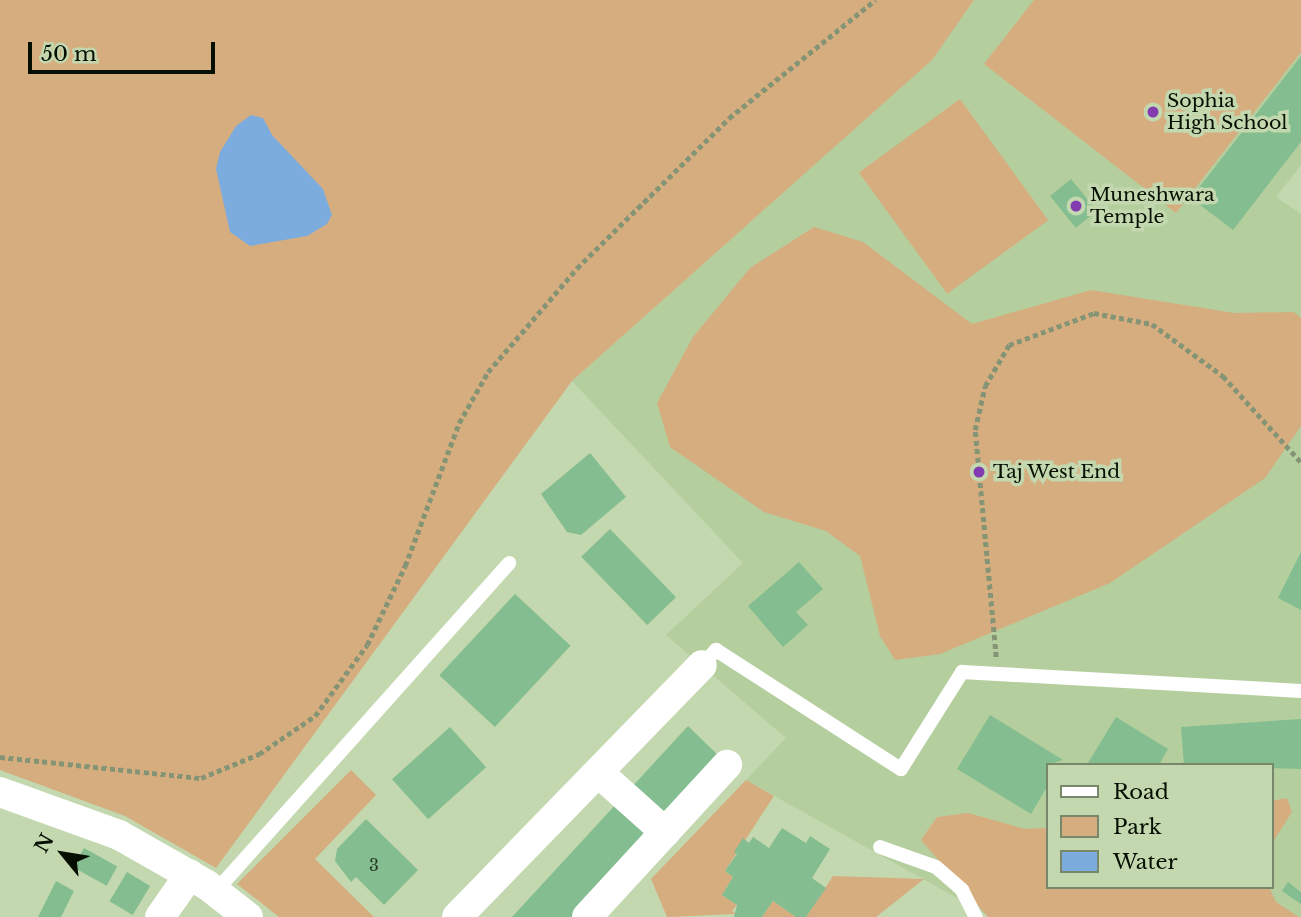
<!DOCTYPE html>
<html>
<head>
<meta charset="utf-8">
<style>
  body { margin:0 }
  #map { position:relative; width:1301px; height:917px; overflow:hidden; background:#c3d8af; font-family:"Libre Baskerville",serif }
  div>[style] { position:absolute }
  .built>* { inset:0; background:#b5ce9e }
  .green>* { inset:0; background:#d6ad7f; transform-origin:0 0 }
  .water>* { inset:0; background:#7cacde }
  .building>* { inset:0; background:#84bd8f; transform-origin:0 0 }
  .path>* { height:4.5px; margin-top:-2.25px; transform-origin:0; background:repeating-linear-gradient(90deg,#849475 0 5px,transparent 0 8.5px) }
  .lane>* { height:14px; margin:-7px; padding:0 7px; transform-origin:7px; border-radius:7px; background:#fff }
  .street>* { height:30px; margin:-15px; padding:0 15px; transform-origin:15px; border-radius:15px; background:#fff }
  .dots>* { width:19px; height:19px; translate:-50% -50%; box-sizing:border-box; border:4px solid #c3d8af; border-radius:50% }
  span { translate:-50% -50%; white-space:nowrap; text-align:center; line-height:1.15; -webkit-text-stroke:7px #c3d8af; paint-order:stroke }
  .number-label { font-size:16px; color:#263a25 }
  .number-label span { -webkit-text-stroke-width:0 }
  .poi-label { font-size:19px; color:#070e02 }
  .left { translate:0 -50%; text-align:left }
  .legend { position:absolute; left:1046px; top:763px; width:228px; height:126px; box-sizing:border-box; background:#c3d8af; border:2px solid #78876a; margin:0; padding:9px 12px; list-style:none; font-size:21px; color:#070e02 }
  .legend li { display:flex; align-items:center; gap:14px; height:35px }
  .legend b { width:35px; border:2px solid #78876a }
  .north { position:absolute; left:28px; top:819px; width:70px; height:70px; -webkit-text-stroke:5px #c3d8af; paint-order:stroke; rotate:300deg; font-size:19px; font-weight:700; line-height:28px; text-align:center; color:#070e02 }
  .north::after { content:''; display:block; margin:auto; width:24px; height:32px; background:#070e02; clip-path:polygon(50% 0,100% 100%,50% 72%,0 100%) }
  .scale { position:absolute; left:28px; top:42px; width:187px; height:32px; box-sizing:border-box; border:4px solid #070e02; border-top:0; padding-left:9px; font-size:21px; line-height:24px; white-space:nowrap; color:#070e02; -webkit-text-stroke:5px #c3d8af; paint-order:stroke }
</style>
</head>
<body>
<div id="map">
  <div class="built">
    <div style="clip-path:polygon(evenodd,974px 0,1301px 0,1301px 165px,1276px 197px,1301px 214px,1301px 917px,991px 917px,746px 780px,786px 738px,666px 635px,743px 563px,572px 381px,931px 60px,974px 0,1047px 765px,1271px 765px,1271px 887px,1047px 887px,1047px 765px)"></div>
  </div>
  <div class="green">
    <div style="clip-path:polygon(0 0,974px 0,932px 60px,572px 381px,216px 868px,125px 816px,0 770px)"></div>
    <div style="clip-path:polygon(1034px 0,1301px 0,1301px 52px,1176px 213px,984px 64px)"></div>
    <div style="left:960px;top:99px;width:150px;height:125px;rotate:54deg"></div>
    <div style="clip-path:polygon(814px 227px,863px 242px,972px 324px,1091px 290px,1234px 313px,1294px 312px,1301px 318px,1301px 426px,1265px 478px,1110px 583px,940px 654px,895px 660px,880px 636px,860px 556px,826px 531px,764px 512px,670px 447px,657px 403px,693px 337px,750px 268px)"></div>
    <div style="clip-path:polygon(351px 770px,376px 795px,315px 859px,374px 917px,279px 917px,237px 884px)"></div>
    <div style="clip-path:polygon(746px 780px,774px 796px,725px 871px,733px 877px,722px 895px,737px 905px,732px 911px,736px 914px,667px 917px,651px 879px)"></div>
    <div style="clip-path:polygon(1287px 798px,1292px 812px,1271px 845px,1271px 801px)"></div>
    <div style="clip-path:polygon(968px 813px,1025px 829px,1047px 828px,1047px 887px,1269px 887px,1276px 902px,1299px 917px,988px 917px,921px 840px,937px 817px)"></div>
    <div style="clip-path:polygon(833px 876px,924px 879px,876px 917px,806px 917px)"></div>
    <div style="clip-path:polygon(773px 901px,796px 917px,762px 917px)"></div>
  </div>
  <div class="water">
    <div style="clip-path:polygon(251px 115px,263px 118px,272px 135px,323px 189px,332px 215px,327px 224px,307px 236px,250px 246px,230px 232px,216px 169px,220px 152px,236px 126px)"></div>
  </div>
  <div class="building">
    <div style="clip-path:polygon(1301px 56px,1301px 142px,1233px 230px,1191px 198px)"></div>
    <div style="left:1071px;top:179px;width:41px;height:27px;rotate:51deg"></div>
    <div style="clip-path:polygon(590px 453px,626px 497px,581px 535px,567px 532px,541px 494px)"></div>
    <div style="left:610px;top:529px;width:95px;height:40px;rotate:46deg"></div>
    <div style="clip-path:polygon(1301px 552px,1301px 610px,1278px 598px)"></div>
    <div style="clip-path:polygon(799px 562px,823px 589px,796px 612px,808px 625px,783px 647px,748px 606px)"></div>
    <div style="left:515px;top:594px;width:76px;height:111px;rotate:43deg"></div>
    <div style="clip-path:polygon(990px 715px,1063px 760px,1047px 765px,1047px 787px,1031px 814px,957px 769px)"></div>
    <div style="clip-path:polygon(1116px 717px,1168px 749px,1159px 765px,1088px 763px)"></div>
    <div style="clip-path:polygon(1301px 719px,1301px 769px,1184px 765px,1181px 727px)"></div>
    <div style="clip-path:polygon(688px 726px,723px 760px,578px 917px,512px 917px)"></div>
    <div style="left:450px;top:727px;width:54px;height:78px;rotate:48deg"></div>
    <div style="clip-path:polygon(366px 819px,418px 870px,384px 905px,356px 877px,351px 882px,335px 861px,337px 849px)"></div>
    <div style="clip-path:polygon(782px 828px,806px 843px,810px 836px,830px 849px,812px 878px,826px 888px,806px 917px,796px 917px,773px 901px,762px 917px,734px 917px,737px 905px,722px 895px,733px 877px,725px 871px,737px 854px,734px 852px,743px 838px,749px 843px,753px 837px,769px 848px)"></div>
    <div style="left:84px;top:848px;width:38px;height:22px;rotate:29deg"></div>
    <div style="left:127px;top:872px;width:27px;height:34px;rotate:31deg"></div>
    <div style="clip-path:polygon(56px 881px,74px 891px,61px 917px,38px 917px)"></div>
    <div style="clip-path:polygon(1288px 882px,1301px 892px,1301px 904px,1282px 891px)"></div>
  </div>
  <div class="path">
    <div style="left:996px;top:657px;width:228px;rotate:-95.3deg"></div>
    <div style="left:975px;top:430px;width:45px;rotate:-77.2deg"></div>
    <div style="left:985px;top:386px;width:48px;rotate:-59.7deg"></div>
    <div style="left:1009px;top:345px;width:91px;rotate:-20.6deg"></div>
    <div style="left:1094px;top:313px;width:59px;rotate:10.7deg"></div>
    <div style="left:1152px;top:324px;width:88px;rotate:36.2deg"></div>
    <div style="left:1223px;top:376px;width:116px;rotate:47.8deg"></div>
    <div style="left:0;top:757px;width:202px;rotate:6deg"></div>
    <div style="left:201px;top:778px;width:63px;rotate:-22.5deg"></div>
    <div style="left:259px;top:754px;width:68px;rotate:-34.2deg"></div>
    <div style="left:315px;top:716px;width:88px;rotate:-53.8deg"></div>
    <div style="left:367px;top:645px;width:88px;rotate:-64.3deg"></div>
    <div style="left:405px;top:566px;width:153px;rotate:-69.3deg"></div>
    <div style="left:459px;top:423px;width:59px;rotate:-60.4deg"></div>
    <div style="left:488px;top:372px;width:137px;rotate:-49.4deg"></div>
    <div style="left:577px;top:268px;width:214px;rotate:-44.6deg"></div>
    <div style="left:729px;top:118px;width:188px;rotate:-38.9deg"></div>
  </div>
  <div class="lane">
    <div style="left:702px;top:665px;width:21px;rotate:-47deg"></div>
    <div style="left:716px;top:650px;width:220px;rotate:32.8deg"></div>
    <div style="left:901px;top:769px;width:115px;rotate:-57.8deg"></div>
    <div style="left:962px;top:672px;width:340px;rotate:3.2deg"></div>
    <div style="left:880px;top:847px;width:59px;rotate:19.7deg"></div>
    <div style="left:936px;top:867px;width:35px;rotate:41deg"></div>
    <div style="left:962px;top:890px;width:30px;rotate:63deg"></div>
    <div style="left:216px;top:891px;width:440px;rotate:-48.2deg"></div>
  </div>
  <div class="street">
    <div style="left:599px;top:773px;width:89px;rotate:41.8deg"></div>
    <div style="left:0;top:792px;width:127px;rotate:19.9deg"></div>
    <div style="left:119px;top:835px;width:101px;rotate:29.6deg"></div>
    <div style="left:207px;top:885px;width:52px;rotate:38deg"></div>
    <div style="left:160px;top:917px;width:52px;rotate:-55.1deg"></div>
    <div style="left:457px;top:917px;width:351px;rotate:-45.8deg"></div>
    <div style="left:587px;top:917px;width:207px;rotate:-47.4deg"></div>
  </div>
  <div class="dots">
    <div style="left:1153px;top:112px;background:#833caf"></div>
    <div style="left:1076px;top:206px;background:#833caf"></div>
    <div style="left:979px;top:472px;background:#833caf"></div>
  </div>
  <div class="number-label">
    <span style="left:374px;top:865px">3</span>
  </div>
  <div class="poi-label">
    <span class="left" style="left:1167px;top:112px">Sophia<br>High School</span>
    <span class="left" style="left:1090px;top:206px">Muneshwara<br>Temple</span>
    <span class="left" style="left:993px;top:472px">Taj West End</span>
  </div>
  <ul class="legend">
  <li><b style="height:9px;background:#fff"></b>Road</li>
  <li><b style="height:19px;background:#d6ad7f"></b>Park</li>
  <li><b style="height:19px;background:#7cacde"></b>Water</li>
  </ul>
  <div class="north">N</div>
  <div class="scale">50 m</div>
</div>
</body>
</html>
